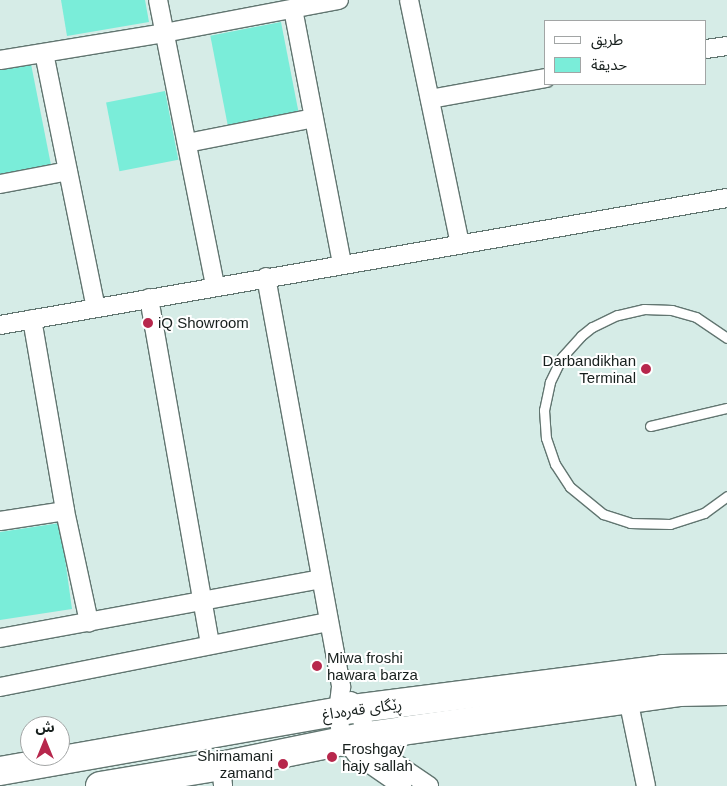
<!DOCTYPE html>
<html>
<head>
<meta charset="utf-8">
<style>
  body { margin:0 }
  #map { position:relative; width:727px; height:786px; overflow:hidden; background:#d6ece7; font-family:Arial,"Noto Sans Arabic",sans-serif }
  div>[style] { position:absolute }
  .green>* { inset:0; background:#7aedd9; transform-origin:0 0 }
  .roads { filter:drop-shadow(1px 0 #617570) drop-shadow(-1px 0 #617570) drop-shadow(0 1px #617570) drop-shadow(0 -1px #617570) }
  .lane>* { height:9px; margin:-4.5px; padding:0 4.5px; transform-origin:4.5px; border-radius:4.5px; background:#fff }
  .street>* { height:18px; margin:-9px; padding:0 9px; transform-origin:9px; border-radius:9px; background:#fff }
  .primary>* { height:28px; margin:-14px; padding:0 14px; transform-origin:14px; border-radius:14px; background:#fff }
  .dots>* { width:14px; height:14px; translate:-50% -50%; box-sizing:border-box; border:2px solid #fff; border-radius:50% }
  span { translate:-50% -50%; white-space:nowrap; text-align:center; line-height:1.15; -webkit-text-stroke:4px #fff; paint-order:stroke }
  .poi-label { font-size:15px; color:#171f1d }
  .left { translate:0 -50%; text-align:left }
  .right { translate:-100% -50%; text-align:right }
  .street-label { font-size:15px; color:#171f1d }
  .legend { position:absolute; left:544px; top:20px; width:162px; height:65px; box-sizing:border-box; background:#fff; border:1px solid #a2a5a5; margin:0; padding:6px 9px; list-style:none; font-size:15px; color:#171f1d }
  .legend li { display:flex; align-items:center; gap:10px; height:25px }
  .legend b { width:25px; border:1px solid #a2a5a5 }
  .north { position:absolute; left:20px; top:716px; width:50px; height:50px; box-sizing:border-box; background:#fff; border:1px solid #a2a5a5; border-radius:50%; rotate:0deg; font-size:14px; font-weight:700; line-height:20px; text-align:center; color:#171f1d }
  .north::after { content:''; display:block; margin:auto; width:18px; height:22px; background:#b7274c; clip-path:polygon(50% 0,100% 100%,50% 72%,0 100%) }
</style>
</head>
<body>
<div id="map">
  <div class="green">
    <div style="clip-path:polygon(61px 0,145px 0,149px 22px,67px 36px)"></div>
    <div style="left:281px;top:22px;width:91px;height:72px;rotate:79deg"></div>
    <div style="clip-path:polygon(31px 64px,51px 165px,0 174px,0 70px)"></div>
    <div style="left:165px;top:91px;width:70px;height:60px;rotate:79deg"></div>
    <div style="clip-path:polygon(60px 523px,72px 609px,0 620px,0 532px)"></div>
  </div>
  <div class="roads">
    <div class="lane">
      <div style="left:727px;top:338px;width:37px;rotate:-146deg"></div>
      <div style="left:696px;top:317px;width:25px;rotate:-164deg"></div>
      <div style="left:672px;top:310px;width:28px;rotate:-178deg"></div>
      <div style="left:644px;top:309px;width:28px;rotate:167deg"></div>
      <div style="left:617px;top:315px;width:28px;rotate:154deg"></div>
      <div style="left:592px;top:327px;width:14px;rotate:141deg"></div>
      <div style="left:581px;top:336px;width:28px;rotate:132deg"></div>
      <div style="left:562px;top:357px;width:28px;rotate:116deg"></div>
      <div style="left:550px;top:382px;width:29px;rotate:102deg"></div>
      <div style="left:544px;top:410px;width:28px;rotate:86deg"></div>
      <div style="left:546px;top:438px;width:28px;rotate:71deg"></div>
      <div style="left:555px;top:464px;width:27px;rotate:57deg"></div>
      <div style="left:570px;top:487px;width:43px;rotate:39.3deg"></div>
      <div style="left:603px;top:514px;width:28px;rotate:18deg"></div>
      <div style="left:630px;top:523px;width:40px;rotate:1.4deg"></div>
      <div style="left:670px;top:524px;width:36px;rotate:-18deg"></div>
      <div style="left:704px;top:513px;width:29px;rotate:-36deg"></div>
      <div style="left:650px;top:426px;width:79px;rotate:-13.2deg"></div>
    </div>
    <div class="street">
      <div style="left:158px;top:0;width:292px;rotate:78.7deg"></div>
      <div style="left:409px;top:0;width:249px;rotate:78.2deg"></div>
      <div style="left:293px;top:9px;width:260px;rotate:79.1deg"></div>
      <div style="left:706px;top:49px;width:21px;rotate:-8deg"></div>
      <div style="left:44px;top:53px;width:260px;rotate:78.5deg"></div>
      <div style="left:0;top:60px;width:166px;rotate:-9.3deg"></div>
      <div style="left:164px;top:33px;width:178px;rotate:-10.7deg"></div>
      <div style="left:430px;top:99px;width:118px;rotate:-10.3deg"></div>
      <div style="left:187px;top:143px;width:129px;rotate:-11.1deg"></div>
      <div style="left:0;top:184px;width:69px;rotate:-10.8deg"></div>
      <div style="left:266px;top:277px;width:417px;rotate:79.6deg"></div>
      <div style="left:341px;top:687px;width:24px;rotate:97deg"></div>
      <div style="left:338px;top:711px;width:23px;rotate:83deg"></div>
      <div style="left:341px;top:734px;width:26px;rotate:53deg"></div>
      <div style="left:357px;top:755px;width:55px;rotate:34.6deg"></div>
      <div style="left:149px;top:298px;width:351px;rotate:80deg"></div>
      <div style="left:32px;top:319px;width:195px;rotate:80.2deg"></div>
      <div style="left:65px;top:511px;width:114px;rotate:77.8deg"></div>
      <div style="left:0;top:325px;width:738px;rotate:-9.91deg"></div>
      <div style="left:0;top:521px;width:66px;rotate:-8.7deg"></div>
      <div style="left:0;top:638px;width:326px;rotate:-10.4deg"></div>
      <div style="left:0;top:687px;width:335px;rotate:-11.2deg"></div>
      <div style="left:628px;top:699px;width:89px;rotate:78.3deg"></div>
      <div style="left:351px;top:701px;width:16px;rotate:55deg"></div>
      <div style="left:360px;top:714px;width:23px;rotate:72deg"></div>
      <div style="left:367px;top:736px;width:23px;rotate:50deg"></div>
      <div style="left:382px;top:754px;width:57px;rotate:34.2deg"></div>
      <div style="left:221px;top:766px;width:20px;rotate:84deg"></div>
    </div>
    <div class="primary">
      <div style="left:0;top:771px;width:350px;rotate:-10deg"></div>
      <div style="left:345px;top:710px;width:321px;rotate:-7.3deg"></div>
      <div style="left:663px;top:669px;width:64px;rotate:-0.9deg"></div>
      <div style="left:100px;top:786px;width:123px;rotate:-9.4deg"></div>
      <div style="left:221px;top:766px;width:149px;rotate:-11.6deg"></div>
      <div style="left:367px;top:736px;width:315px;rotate:-8deg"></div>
      <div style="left:679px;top:692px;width:48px;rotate:-1.2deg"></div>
    </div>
  </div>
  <div class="dots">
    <div style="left:148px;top:323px;background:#b7274c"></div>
    <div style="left:646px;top:369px;background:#b7274c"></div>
    <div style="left:317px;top:666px;background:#b7274c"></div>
    <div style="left:332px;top:757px;background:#b7274c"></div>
    <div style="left:283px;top:764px;background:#b7274c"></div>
  </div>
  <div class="poi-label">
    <span class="left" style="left:158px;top:323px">iQ Showroom</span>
    <span class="right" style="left:636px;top:369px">Darbandikhan<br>Terminal</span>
    <span class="left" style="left:327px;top:666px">Miwa froshi<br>hawara barza</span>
    <span class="left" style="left:342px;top:757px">Froshgay<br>hajy sallah</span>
    <span class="right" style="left:273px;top:764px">Shirnamani<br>zamand</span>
  </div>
  <div class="street-label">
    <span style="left:362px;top:709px;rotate:-8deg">ڕێگای قەرەداغ</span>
  </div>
  <ul class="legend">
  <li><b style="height:6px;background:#fff"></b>طريق</li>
  <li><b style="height:14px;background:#7aedd9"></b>حديقة</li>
  </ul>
  <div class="north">ش</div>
</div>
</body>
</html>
